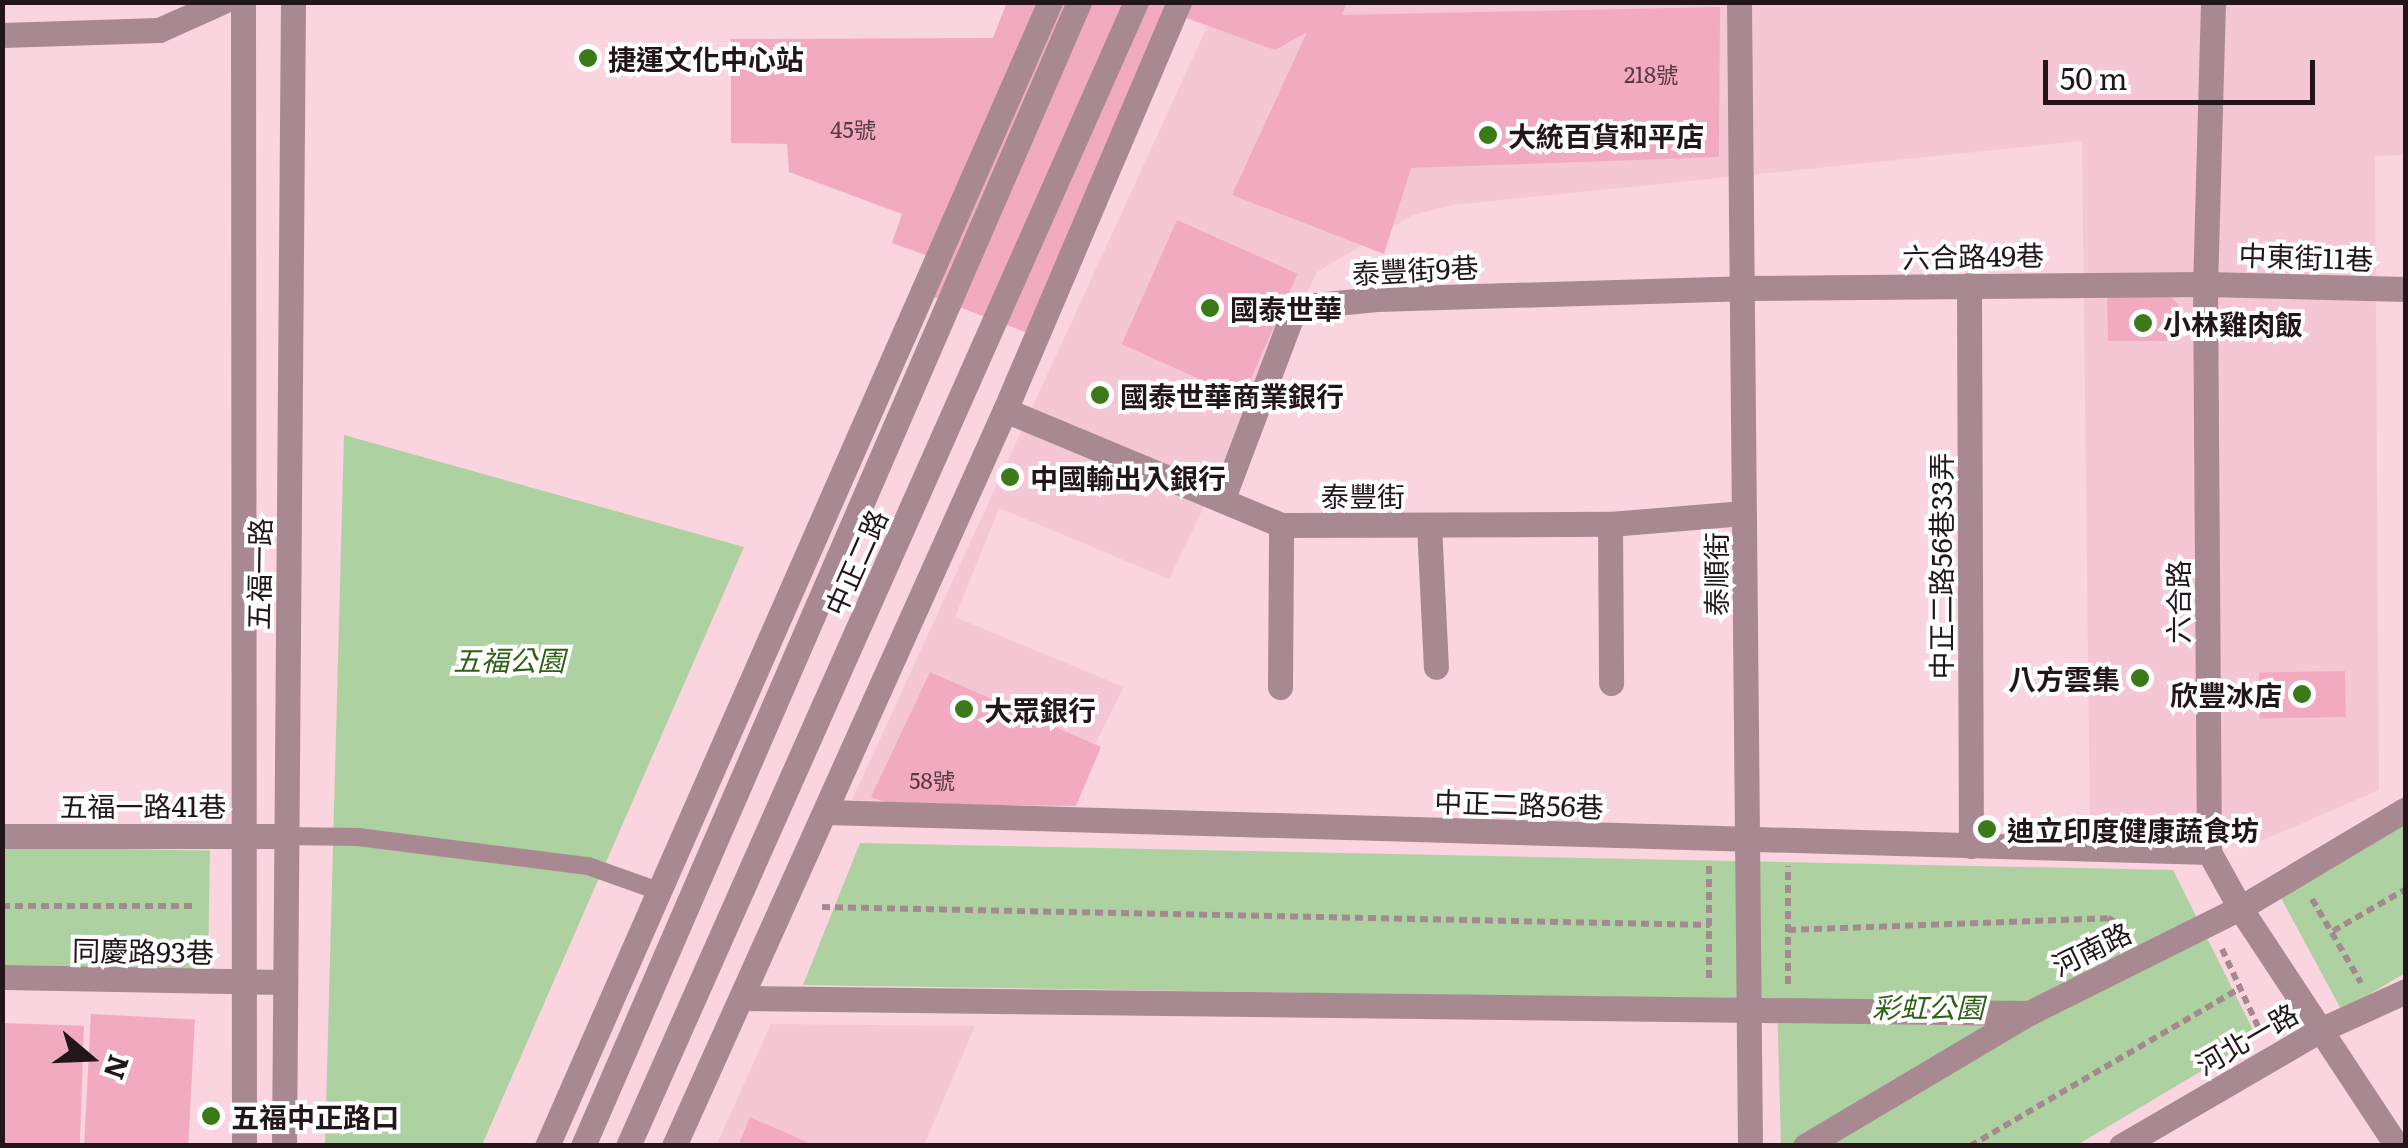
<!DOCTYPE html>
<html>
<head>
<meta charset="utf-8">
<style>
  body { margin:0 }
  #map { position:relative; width:2408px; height:1148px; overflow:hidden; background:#fad4df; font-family:Literata,"Noto Sans TC",serif }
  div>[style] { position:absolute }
  .built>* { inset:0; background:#f5c7d5 }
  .green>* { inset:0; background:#add1a0; transform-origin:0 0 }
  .building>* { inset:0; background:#f1aac0; transform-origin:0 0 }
  .path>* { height:6px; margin-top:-3px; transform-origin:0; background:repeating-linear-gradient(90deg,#a58991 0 8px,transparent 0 13px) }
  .service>* { height:18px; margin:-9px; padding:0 9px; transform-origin:9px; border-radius:9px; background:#a88992 }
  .minor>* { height:25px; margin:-12.5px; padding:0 12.5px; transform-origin:12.5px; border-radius:12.5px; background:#a88992 }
  .tertiary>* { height:25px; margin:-12.5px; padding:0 12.5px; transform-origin:12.5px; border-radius:12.5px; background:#a88992 }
  .dots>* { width:28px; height:28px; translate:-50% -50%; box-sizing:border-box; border:5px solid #fff; border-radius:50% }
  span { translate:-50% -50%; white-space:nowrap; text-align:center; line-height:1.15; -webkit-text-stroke:8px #fff; paint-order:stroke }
  .number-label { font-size:22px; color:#563b44 }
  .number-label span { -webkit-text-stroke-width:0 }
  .poi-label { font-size:28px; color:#23161a; font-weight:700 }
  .left { translate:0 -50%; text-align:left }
  .right { translate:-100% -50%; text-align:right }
  .street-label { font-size:28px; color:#23161a }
  .park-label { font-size:28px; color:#2e6116; font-style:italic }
  .frame { position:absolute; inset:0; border:5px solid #23161a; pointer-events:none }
  .north { position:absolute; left:40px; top:1008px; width:100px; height:100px; -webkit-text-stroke:8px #fff; paint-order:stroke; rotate:109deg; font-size:28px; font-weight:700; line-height:40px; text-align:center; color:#23161a }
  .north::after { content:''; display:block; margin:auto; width:35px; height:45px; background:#23161a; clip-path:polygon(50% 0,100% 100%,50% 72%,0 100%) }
  .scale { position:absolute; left:2043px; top:60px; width:272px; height:45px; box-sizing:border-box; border:5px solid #23161a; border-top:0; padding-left:12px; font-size:30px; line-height:35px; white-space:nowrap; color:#23161a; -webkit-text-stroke:8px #fff; paint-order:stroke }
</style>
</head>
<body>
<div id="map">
  <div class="built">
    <div style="clip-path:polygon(1218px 3px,2405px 3px,2405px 155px,2375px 156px,2379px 790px,2247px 847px,2090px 829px,2082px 141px,1453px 205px,1413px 215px,1317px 272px,1169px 579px,999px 508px,955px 617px,1124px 687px,1064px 806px,852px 800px)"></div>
    <div style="clip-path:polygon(771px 1024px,975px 1026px,924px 1145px,716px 1146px)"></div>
  </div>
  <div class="green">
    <div style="clip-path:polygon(344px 435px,744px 547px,482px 1145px,325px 1146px)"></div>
    <div style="clip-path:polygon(2405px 822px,2405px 973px,2342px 1011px,2280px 896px)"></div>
    <div style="clip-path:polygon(860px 843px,2173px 870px,2257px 1038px,2077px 1145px,1781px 1146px,1777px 1000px,803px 985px)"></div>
    <div style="left:3px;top:847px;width:207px;height:120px;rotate:1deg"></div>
  </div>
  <div class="building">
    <div style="clip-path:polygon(1007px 2px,1347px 2px,1342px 15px,1720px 7px,1719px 157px,1411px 168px,1384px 254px,1232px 195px,1307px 32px,1275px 50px,1167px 11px,1044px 339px,917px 291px,931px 257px,892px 243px,902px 214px,789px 172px,787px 144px,731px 143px,731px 39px,993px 38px)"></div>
    <div style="left:1177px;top:220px;width:132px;height:136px;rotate:24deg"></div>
    <div style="clip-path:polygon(2107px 284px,2158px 284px,2178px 304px,2178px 341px,2108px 341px)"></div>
    <div style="left:2345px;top:671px;width:46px;height:86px;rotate:89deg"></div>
    <div style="clip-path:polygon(930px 672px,1101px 747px,1076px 806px,891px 804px,871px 797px)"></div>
    <div style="left:91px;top:1014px;width:104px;height:132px;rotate:3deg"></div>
    <div style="left:2px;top:1023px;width:82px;height:123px;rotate:2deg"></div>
    <div style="clip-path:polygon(750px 1117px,816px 1146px,738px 1146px)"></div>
  </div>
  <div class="path">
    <div style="left:1709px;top:866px;width:117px;rotate:90deg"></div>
    <div style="left:2312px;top:899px;width:97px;rotate:59.7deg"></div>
    <div style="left:2px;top:906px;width:194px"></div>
    <div style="left:822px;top:907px;width:888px;rotate:1.16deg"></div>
    <div style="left:1788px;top:930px;width:320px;rotate:-2.1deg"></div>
    <div style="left:2108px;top:918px;width:27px;rotate:28deg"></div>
    <div style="left:2333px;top:931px;width:84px;rotate:-29.9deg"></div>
    <div style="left:2222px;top:949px;width:93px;rotate:65.1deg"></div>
    <div style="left:1788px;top:984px;width:118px;rotate:-90deg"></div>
    <div style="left:1970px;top:1146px;width:313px;rotate:-30.3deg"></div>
  </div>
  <div class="service">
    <div style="left:284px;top:836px;width:74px;rotate:0.8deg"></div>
    <div style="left:358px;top:837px;width:232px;rotate:7.2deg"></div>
    <div style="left:588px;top:866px;width:77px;rotate:19.6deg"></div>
  </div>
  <div class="minor">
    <div style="left:1739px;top:2px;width:1144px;rotate:89.45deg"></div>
    <div style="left:2213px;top:2px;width:282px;rotate:91.6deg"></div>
    <div style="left:2205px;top:284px;width:568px;rotate:89.6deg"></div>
    <div style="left:2209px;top:852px;width:64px;rotate:61deg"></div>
    <div style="left:2240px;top:908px;width:285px;rotate:56.6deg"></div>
    <div style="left:1969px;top:285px;width:561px;rotate:89.8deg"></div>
    <div style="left:1005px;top:410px;width:299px;rotate:22.6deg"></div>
    <div style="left:1281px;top:525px;width:329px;rotate:-0.2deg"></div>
    <div style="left:1610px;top:524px;width:134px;rotate:-4.7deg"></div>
    <div style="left:1223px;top:498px;width:204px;rotate:-69.3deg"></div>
    <div style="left:1295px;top:307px;width:82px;rotate:-5.6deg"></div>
    <div style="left:1377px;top:299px;width:365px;rotate:-1.7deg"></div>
    <div style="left:1742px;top:288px;width:463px;rotate:-0.5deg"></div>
    <div style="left:2205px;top:284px;width:201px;rotate:1.4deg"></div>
    <div style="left:1610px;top:524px;width:159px;rotate:89.6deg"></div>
    <div style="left:1429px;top:525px;width:142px;rotate:87.2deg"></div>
    <div style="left:1280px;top:687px;width:162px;rotate:-89.6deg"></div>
    <div style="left:826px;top:812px;width:1384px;rotate:1.66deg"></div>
    <div style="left:2px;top:836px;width:282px"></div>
    <div style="left:2px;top:977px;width:281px;rotate:1deg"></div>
    <div style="left:741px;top:998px;width:1288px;rotate:0.67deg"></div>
    <div style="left:547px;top:1146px;width:1250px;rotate:-66.27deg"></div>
    <div style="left:674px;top:1146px;width:807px;rotate:-65.79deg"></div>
    <div style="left:1005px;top:410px;width:444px;rotate:-66.9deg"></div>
    <div style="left:1805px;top:1146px;width:261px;rotate:-30.7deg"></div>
    <div style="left:2029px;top:1013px;width:236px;rotate:-26.5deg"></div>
    <div style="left:2240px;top:908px;width:193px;rotate:-30.8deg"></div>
    <div style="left:2121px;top:1146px;width:230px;rotate:-30.2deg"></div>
    <div style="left:2320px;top:1030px;width:94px;rotate:-24.4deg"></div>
  </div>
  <div class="tertiary">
    <div style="left:243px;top:2px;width:1144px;rotate:89.95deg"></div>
    <div style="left:2px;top:35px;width:157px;rotate:-1.8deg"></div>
    <div style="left:159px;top:30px;width:69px;rotate:-24deg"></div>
    <div style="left:284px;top:1146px;width:1144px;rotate:-89.55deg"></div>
    <div style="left:583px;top:1146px;width:1247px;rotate:-66.56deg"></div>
    <div style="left:628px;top:1146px;width:1252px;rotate:-66.06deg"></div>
  </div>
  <div class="dots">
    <div style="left:588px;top:58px;background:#3a7a19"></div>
    <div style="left:1488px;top:135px;background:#3a7a19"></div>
    <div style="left:1210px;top:308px;background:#3a7a19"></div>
    <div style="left:2143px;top:323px;background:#3a7a19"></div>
    <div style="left:1100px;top:395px;background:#3a7a19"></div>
    <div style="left:1010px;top:477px;background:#3a7a19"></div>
    <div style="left:2140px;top:678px;background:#3a7a19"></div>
    <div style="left:2302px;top:694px;background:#3a7a19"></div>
    <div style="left:964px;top:709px;background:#3a7a19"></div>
    <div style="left:1987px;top:829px;background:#3a7a19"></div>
    <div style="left:211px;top:1116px;background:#3a7a19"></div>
  </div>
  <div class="number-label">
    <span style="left:1651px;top:74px">218號</span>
    <span style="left:853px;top:129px">45號</span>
    <span style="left:932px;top:780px">58號</span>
  </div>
  <div class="poi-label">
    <span class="left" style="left:608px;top:58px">捷運文化中心站</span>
    <span class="left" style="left:1508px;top:135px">大統百貨和平店</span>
    <span class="left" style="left:1230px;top:308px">國泰世華</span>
    <span class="left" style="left:2163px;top:323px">小林雞肉飯</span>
    <span class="left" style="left:1120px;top:395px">國泰世華商業銀行</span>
    <span class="left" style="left:1030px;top:477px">中國輸出入銀行</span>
    <span class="right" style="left:2120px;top:678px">八方雲集</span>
    <span class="right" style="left:2282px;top:694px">欣豐冰店</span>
    <span class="left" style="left:984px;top:709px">大眾銀行</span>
    <span class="left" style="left:2007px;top:829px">迪立印度健康蔬食坊</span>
    <span class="left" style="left:231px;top:1116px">五福中正路口</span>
  </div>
  <div class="street-label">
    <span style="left:1973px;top:255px;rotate:-1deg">六合路49巷</span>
    <span style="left:2306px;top:256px;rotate:2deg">中東街11巷</span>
    <span style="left:1415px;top:269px;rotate:-3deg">泰豐街9巷</span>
    <span style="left:1363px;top:495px">泰豐街</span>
    <span style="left:855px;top:562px;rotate:-66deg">中正二路</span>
    <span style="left:1940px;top:566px;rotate:-90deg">中正二路56巷33弄</span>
    <span style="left:258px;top:574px;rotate:-89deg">五福一路</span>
    <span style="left:1715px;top:574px;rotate:-90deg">泰順街</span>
    <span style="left:2177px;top:602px;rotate:-90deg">六合路</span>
    <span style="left:1519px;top:803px;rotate:2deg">中正二路56巷</span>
    <span style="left:143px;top:805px">五福一路41巷</span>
    <span style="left:2091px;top:948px;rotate:-26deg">河南路</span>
    <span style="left:143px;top:950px;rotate:1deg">同慶路93巷</span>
    <span style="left:2246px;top:1038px;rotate:-30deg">河北一路</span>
  </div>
  <div class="park-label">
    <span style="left:509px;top:659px">五福公園</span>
    <span style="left:1928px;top:1006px">彩虹公園</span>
  </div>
  <div class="frame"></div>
  <div class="north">N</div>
  <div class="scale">50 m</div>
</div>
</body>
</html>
